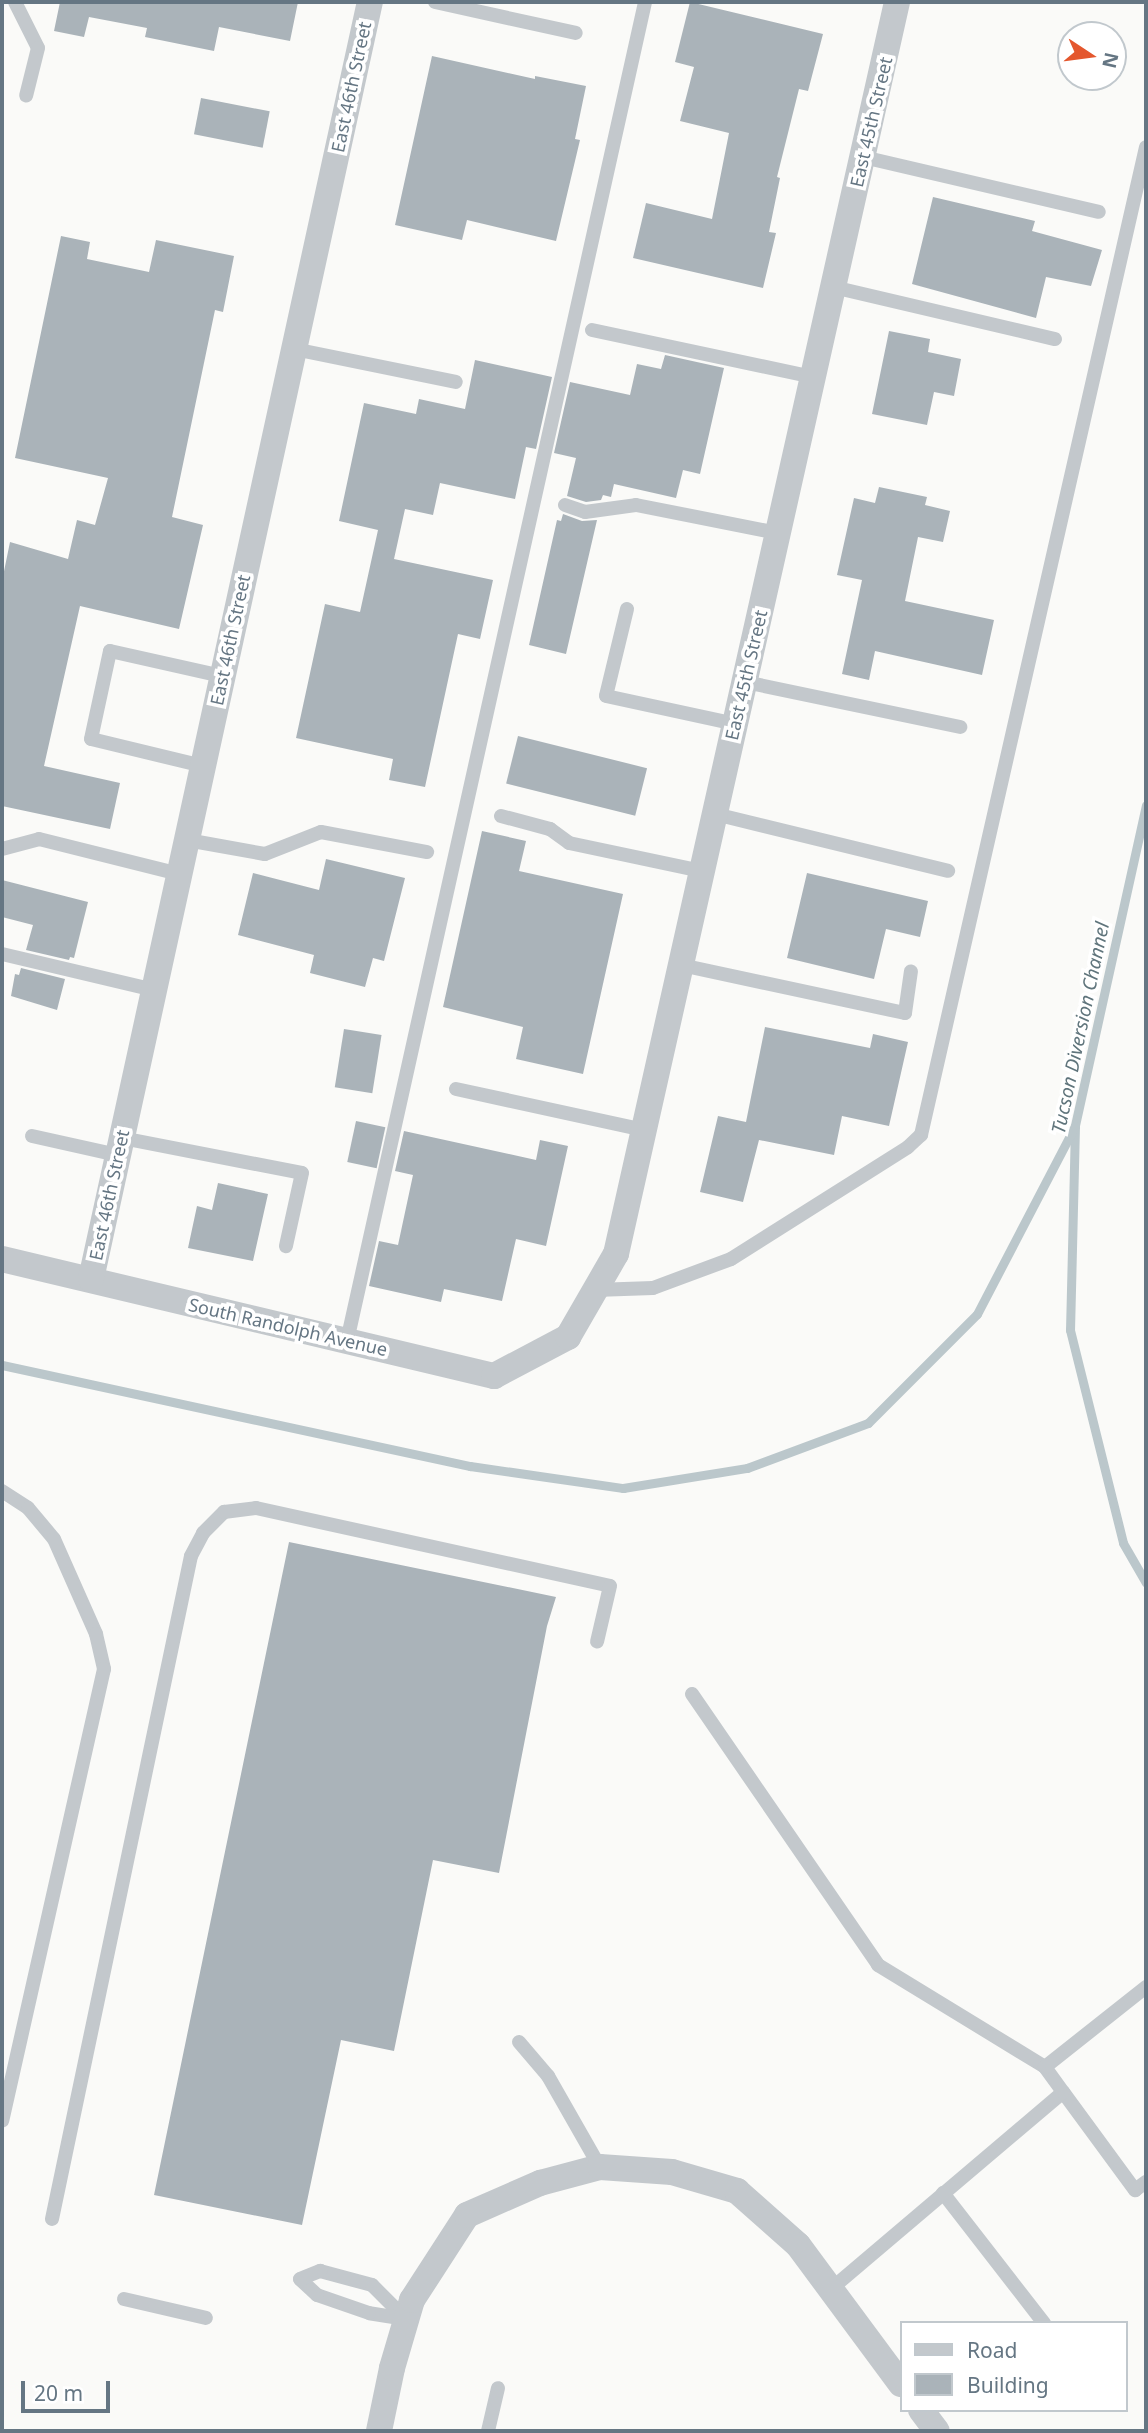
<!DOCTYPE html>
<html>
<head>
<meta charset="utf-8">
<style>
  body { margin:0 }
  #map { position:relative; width:1148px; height:2433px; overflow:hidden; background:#fafaf8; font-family:"Noto Sans",sans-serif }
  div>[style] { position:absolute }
  .stream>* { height:9px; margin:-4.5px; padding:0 4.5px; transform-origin:4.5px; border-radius:4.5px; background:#bbc7cb }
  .building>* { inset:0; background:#aab3b9; transform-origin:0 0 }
  .service>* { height:14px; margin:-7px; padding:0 7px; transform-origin:7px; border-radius:7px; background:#c3c8cc }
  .minor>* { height:26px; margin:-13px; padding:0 13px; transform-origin:13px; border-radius:13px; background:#c3c8cc }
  span { translate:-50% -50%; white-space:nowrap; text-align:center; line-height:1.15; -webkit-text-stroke:7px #fff; paint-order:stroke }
  .street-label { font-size:18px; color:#657683 }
  .water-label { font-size:19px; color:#60757c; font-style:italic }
  .frame { position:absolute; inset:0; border:4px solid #657683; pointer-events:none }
  .legend { position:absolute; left:900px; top:2321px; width:228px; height:91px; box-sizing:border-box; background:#fff; border:2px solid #c1c8cd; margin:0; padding:9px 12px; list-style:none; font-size:21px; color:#657683 }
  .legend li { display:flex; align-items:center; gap:14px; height:35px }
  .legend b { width:35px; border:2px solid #c1c8cd }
  .north { position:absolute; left:1057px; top:21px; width:70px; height:70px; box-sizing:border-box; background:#fff; border:2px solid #c1c8cd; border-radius:50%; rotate:103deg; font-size:19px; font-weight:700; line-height:28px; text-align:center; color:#657683 }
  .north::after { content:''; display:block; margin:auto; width:24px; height:32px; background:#e4572e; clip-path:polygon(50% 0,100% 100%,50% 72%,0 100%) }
  .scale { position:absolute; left:21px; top:2381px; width:89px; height:32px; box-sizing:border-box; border:4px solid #657683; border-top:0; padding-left:9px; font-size:21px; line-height:24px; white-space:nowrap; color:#657683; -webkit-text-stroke:5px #fff; paint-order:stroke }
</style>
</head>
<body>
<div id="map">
  <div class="stream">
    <div style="left:1146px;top:805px;width:329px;rotate:102.5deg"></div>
    <div style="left:1075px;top:1126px;width:204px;rotate:91.4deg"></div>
    <div style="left:1070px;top:1330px;width:219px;rotate:76deg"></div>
    <div style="left:1123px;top:1543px;width:46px;rotate:60.1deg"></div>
    <div style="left:2px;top:1365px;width:479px;rotate:12.2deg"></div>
    <div style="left:470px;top:1466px;width:155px;rotate:8.2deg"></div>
    <div style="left:623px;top:1488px;width:126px;rotate:-9.2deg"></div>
    <div style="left:747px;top:1468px;width:129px;rotate:-20.4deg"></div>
    <div style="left:868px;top:1423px;width:154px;rotate:-45deg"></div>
    <div style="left:977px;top:1314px;width:212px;rotate:-62.5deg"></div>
  </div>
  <div class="building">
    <div style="clip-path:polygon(60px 2px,298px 2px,290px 41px,219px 27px,214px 51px,145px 37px,147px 28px,89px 17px,84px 37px,54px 31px)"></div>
    <div style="clip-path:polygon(690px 2px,823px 34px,808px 91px,799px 89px,777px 177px,780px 178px,769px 232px,776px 233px,763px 288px,633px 258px,646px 203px,712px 219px,729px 133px,680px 121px,694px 67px,675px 62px)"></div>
    <div style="clip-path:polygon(432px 56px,535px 79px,535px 76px,586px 86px,575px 139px,580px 140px,556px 241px,467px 220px,462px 240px,395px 225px)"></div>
    <div style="left:201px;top:98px;width:70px;height:37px;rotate:11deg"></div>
    <div style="clip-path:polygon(933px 197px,1035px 221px,1032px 231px,1102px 250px,1091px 286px,1046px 277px,1036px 318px,912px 284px)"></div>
    <div style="clip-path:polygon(61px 236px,90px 242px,87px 259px,149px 272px,156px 240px,234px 256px,223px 312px,215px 310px,172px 517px,203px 525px,179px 629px,80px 606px,44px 766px,120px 783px,110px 829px,2px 806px,2px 581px,10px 542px,68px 559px,77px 520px,95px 525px,108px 478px,15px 458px)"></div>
    <div style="clip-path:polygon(889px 331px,930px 339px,928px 352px,961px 359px,954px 396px,934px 392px,927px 425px,872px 414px)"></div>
    <div style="clip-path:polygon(665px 355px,724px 368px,700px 474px,683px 470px,676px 498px,614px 484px,611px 497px,603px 495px,601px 500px,586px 502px,567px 496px,576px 458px,554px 453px,570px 382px,630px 395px,637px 364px,661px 369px)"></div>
    <div style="clip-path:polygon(475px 360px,552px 377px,536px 449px,526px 447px,515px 499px,440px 483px,433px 515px,405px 509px,394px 559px,493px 580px,480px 639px,458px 634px,425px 787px,389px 780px,393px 759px,296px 738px,325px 604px,360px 612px,378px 530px,339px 521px,364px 403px,416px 414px,419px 399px,465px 409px)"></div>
    <div style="clip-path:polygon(879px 487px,927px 497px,925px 505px,950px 511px,943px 542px,918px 537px,905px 601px,994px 620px,982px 675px,875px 651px,869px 680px,842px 674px,862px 580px,837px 575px,854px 498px,875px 503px)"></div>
    <div style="clip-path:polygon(563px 514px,582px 521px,597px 520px,566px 654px,529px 645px,557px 520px,561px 521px)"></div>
    <div style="left:518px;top:736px;width:133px;height:49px;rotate:14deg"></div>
    <div style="clip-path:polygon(482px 831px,526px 841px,519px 871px,623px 894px,583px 1074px,516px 1059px,523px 1027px,443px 1007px)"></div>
    <div style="clip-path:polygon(326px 859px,405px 878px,384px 961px,373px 958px,365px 987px,310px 973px,314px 955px,238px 935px,253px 873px,319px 890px)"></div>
    <div style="clip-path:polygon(807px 873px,928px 901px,920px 937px,886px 929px,874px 979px,787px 958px)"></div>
    <div style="clip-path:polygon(2px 880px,88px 902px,74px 958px,70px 957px,69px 960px,26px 950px,33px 925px,2px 917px)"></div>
    <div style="clip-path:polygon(21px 968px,65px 979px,57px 1010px,11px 996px,15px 974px,19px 975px)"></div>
    <div style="clip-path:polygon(765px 1027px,870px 1048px,873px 1034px,908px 1042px,889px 1126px,842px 1116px,834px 1155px,759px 1140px,743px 1202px,700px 1192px,718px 1116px,746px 1122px)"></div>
    <div style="left:344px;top:1029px;width:38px;height:59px;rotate:9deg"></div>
    <div style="left:356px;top:1121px;width:30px;height:42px;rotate:12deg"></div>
    <div style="clip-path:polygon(404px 1131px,536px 1160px,540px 1140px,568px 1146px,546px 1246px,516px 1239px,502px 1301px,444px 1289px,441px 1302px,369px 1286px,379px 1241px,398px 1245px,413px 1175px,395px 1171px)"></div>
    <div style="clip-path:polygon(218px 1183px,268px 1194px,253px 1261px,188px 1248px,197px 1206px,212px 1210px)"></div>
    <div style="clip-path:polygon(289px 1542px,556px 1597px,547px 1626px,499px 1873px,433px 1860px,394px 2051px,341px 2040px,302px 2225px,154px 2195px)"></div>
  </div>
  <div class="service">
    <div style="left:15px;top:2px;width:51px;rotate:63.4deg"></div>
    <div style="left:38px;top:48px;width:49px;rotate:104deg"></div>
    <div style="left:435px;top:2px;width:144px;rotate:12.4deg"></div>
    <div style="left:863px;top:157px;width:242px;rotate:13.1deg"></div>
    <div style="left:833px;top:287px;width:228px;rotate:13.2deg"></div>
    <div style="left:592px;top:330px;width:226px;rotate:12deg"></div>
    <div style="left:294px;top:349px;width:165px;rotate:11.5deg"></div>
    <div style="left:565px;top:505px;width:21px;rotate:19deg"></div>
    <div style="left:585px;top:512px;width:51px;rotate:-7.8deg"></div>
    <div style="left:636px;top:505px;width:145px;rotate:11.2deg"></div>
    <div style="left:627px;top:609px;width:89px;rotate:103.6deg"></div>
    <div style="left:606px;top:696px;width:132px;rotate:12.2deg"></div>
    <div style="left:745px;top:682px;width:220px;rotate:11.8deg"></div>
    <div style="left:203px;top:766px;width:115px;rotate:-166.4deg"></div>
    <div style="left:91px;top:739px;width:90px;rotate:-77.8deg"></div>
    <div style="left:110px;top:651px;width:115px;rotate:12.6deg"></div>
    <div style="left:715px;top:814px;width:240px;rotate:13.7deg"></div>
    <div style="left:501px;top:816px;width:51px;rotate:14.9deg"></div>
    <div style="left:550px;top:829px;width:24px;rotate:36deg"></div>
    <div style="left:569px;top:843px;width:136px;rotate:11.9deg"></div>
    <div style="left:187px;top:840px;width:79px;rotate:10.2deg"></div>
    <div style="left:265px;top:854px;width:60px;rotate:-21.4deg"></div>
    <div style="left:321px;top:832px;width:108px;rotate:10.7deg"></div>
    <div style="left:2px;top:849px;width:38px;rotate:-15deg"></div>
    <div style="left:39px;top:839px;width:144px;rotate:14deg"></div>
    <div style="left:2px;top:954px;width:156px;rotate:13.3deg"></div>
    <div style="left:681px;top:965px;width:229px;rotate:12.1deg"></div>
    <div style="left:905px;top:1013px;width:42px;rotate:-81.9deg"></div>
    <div style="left:456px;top:1089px;width:192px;rotate:12.3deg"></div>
    <div style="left:32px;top:1136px;width:88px;rotate:12.5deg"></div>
    <div style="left:122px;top:1138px;width:183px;rotate:11deg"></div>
    <div style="left:302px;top:1173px;width:75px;rotate:102.4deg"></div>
    <div style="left:595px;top:1290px;width:58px;rotate:-2deg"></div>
    <div style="left:653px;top:1288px;width:83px;rotate:-20.4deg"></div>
    <div style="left:731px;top:1259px;width:209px;rotate:-32.3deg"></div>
    <div style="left:908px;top:1147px;width:18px;rotate:-43deg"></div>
    <div style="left:921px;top:1135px;width:1013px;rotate:-77.17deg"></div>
    <div style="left:347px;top:1341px;width:1372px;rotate:-77.45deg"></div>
    <div style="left:2px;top:1491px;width:31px;rotate:33deg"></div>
    <div style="left:28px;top:1508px;width:40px;rotate:50deg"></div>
    <div style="left:54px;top:1539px;width:104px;rotate:66.1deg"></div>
    <div style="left:96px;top:1634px;width:36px;rotate:77deg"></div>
    <div style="left:104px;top:1669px;width:463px;rotate:102.7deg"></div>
    <div style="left:692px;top:1694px;width:329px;rotate:55.5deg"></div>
    <div style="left:878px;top:1965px;width:196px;rotate:31.4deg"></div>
    <div style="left:519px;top:2042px;width:45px;rotate:49.5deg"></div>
    <div style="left:548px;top:2076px;width:105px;rotate:60.3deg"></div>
    <div style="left:1063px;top:2092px;width:122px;rotate:53.7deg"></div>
    <div style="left:1135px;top:2190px;width:14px;rotate:-36deg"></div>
    <div style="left:943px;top:2193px;width:165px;rotate:52.2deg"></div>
    <div style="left:52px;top:2219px;width:677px;rotate:-78.16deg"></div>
    <div style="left:191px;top:1556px;width:26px;rotate:-62deg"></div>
    <div style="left:203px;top:1533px;width:30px;rotate:-45deg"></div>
    <div style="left:224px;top:1512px;width:32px;rotate:-7deg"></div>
    <div style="left:256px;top:1508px;width:362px;rotate:12.4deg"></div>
    <div style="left:610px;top:1586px;width:57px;rotate:103.1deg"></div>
    <div style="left:320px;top:2271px;width:54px;rotate:15.1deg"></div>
    <div style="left:372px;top:2285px;width:48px;rotate:45deg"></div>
    <div style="left:406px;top:2319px;width:37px;rotate:-171deg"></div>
    <div style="left:369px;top:2313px;width:55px;rotate:-160.9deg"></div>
    <div style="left:317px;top:2295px;width:23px;rotate:-137deg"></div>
    <div style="left:300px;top:2279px;width:22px;rotate:-22deg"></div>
    <div style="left:831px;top:2289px;width:304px;rotate:-40.3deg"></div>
    <div style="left:1063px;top:2092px;width:31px;rotate:-126deg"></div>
    <div style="left:1045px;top:2067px;width:129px;rotate:-38.4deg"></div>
    <div style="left:124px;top:2299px;width:84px;rotate:13deg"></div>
    <div style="left:488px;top:2431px;width:44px;rotate:-76.9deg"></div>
  </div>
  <div class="minor">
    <div style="left:2px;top:1259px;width:506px;rotate:13.38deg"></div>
    <div style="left:494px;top:1376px;width:84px;rotate:-27.8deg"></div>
    <div style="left:568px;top:1337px;width:96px;rotate:-60deg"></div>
    <div style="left:616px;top:1254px;width:1283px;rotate:-77.35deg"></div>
    <div style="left:91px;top:1279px;width:1307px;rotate:-77.68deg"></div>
    <div style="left:921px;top:2410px;width:26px;rotate:53deg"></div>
    <div style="left:379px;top:2431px;width:64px;rotate:-78.3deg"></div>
    <div style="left:392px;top:2368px;width:71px;rotate:-73.6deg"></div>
    <div style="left:412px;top:2300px;width:101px;rotate:-57.1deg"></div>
    <div style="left:467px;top:2215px;width:80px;rotate:-23.7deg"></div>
    <div style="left:540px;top:2183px;width:62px;rotate:-14.9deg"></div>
    <div style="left:600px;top:2167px;width:72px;rotate:4deg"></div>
    <div style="left:672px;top:2172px;width:68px;rotate:16.3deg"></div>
    <div style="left:737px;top:2191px;width:81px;rotate:41.5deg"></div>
    <div style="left:798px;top:2245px;width:173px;rotate:53.5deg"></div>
  </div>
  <div class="street-label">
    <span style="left:351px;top:87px;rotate:-78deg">East 46th Street</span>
    <span style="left:871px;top:122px;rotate:-77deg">East 45th Street</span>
    <span style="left:230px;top:640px;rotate:-78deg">East 46th Street</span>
    <span style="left:746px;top:675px;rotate:-77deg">East 45th Street</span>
    <span style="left:109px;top:1195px;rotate:-78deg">East 46th Street</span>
    <span style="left:288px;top:1327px;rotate:13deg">South Randolph Avenue</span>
  </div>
  <div class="water-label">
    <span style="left:1081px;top:1028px;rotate:-78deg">Tucson Diversion Channel</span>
  </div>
  <div class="frame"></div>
  <ul class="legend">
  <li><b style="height:9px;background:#c3c8cc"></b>Road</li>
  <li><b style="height:19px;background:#aab3b9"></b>Building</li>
  </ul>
  <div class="north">N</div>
  <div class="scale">20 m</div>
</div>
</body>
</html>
